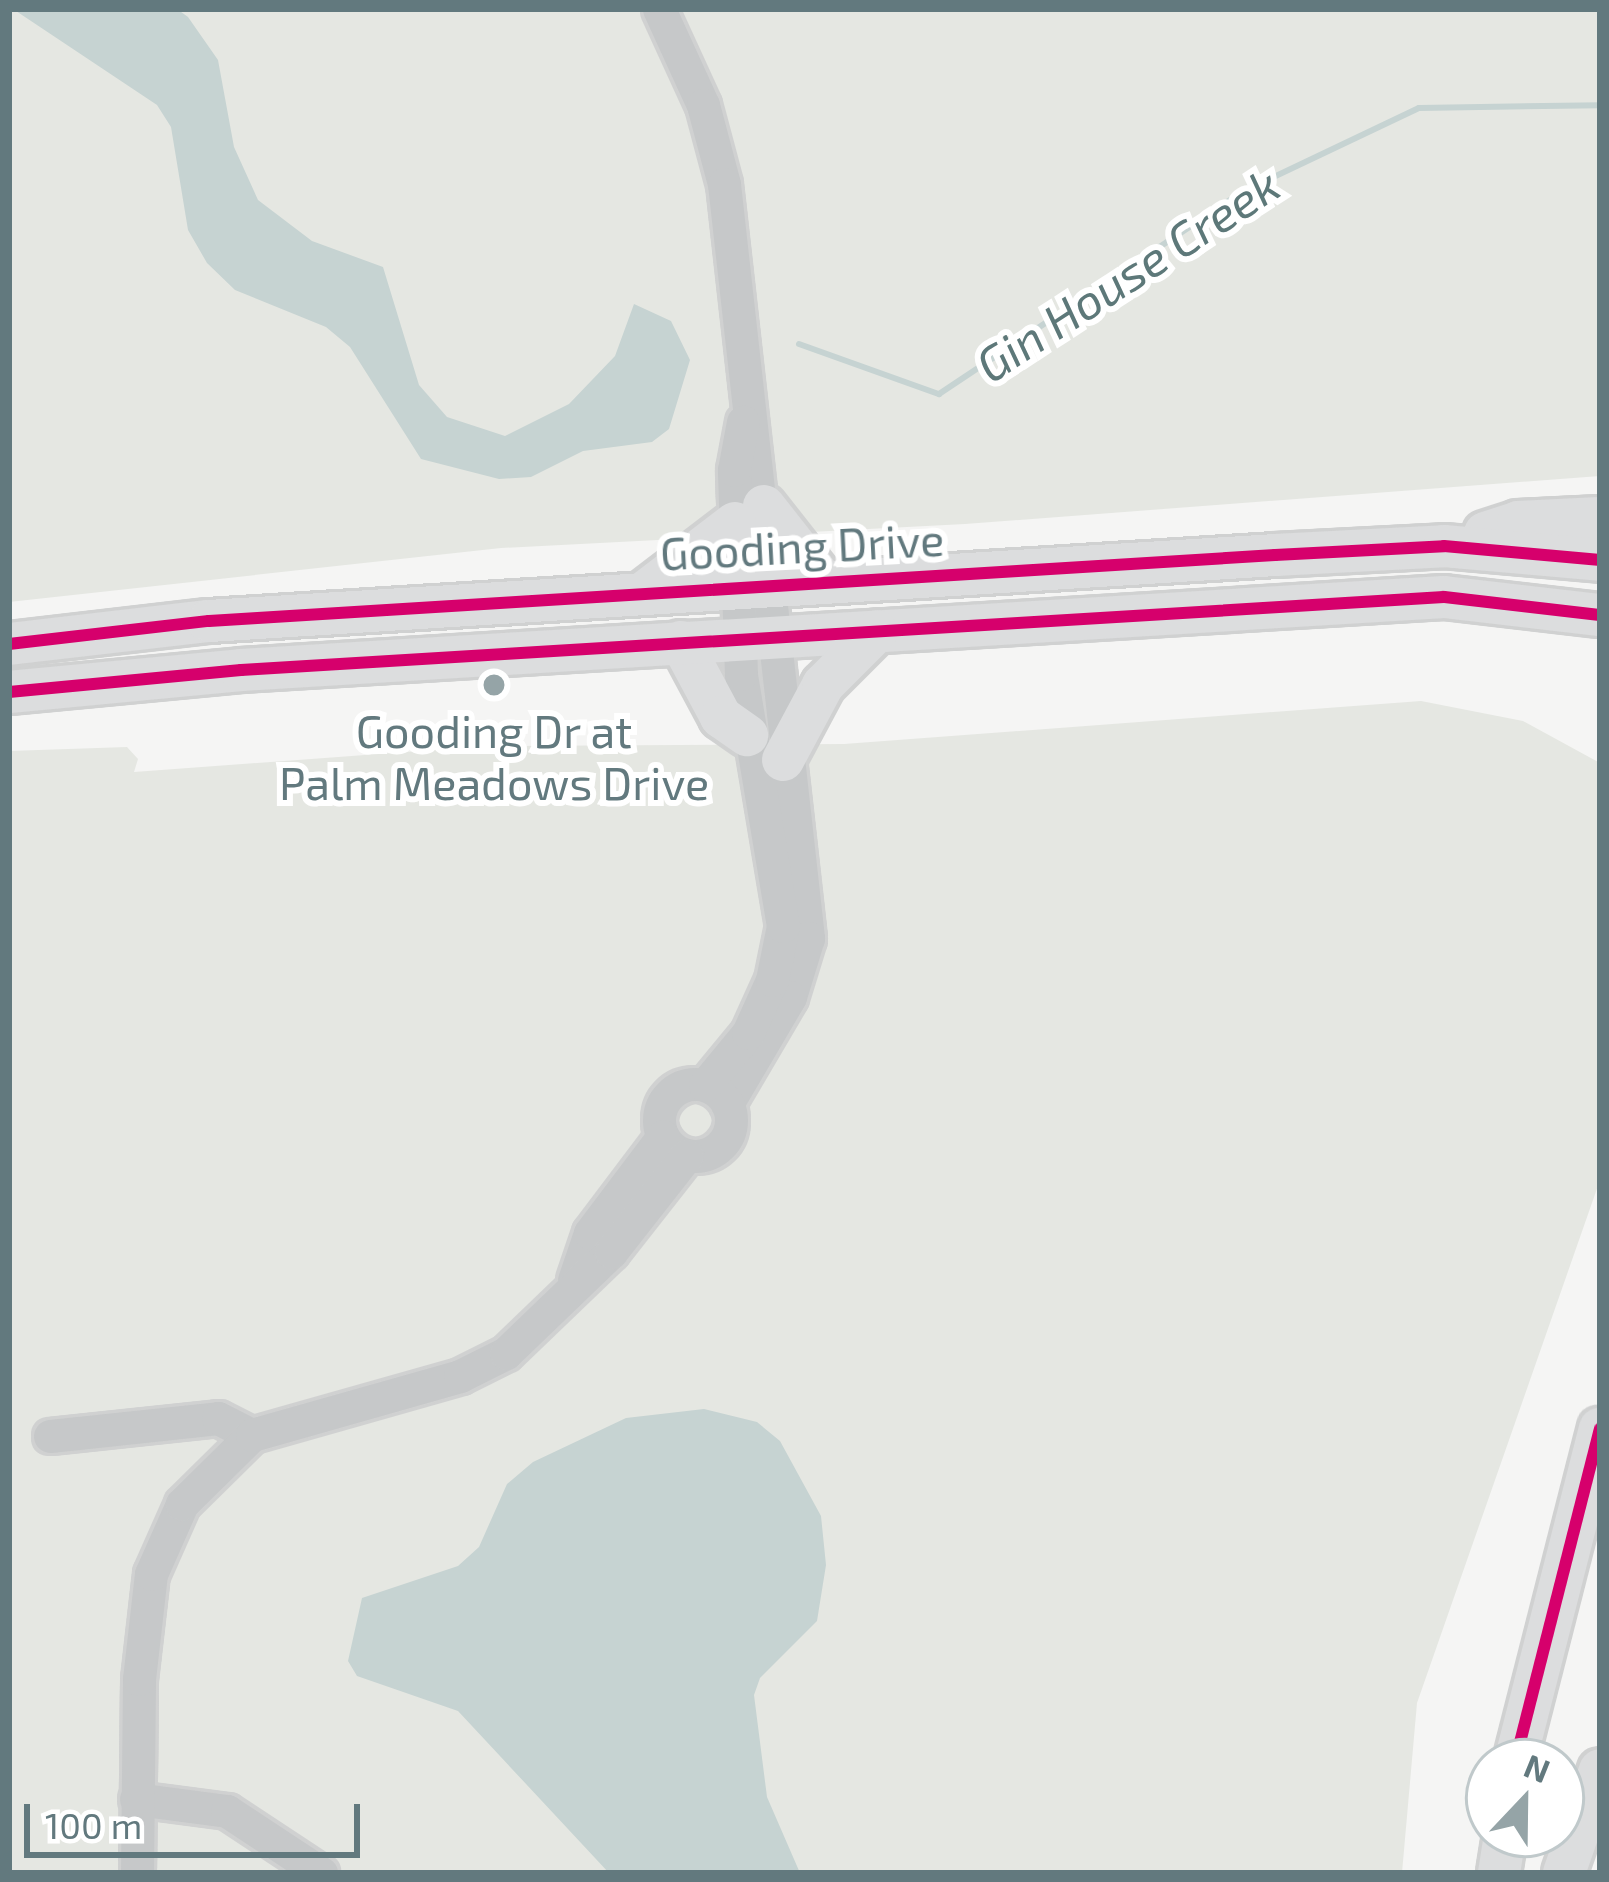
<!DOCTYPE html>
<html>
<head>
<meta charset="utf-8">
<style>
  body { margin:0 }
  #map { position:relative; width:1609px; height:1882px; overflow:hidden; background:#f5f5f4; font-family:"Exo 2",sans-serif }
  div>[style] { position:absolute }
  .green>* { inset:0; background:#e5e7e2 }
  .water>* { inset:0; background:#c6d3d2 }
  .stream>* { height:6px; margin:-3px; padding:0 3px; transform-origin:3px; border-radius:3px; background:#c6d3d2 }
  .roads { filter:drop-shadow(3px 0 #d0d1d1) drop-shadow(-3px 0 #d0d1d1) drop-shadow(0 3px #d0d1d1) drop-shadow(0 -3px #d0d1d1) }
  .minor>* { height:33px; margin:-16.5px; padding:0 16.5px; transform-origin:16.5px; border-radius:16.5px; background:#c6c8c9 }
  .minor>.ring { margin:-16.5px; padding:0; box-sizing:content-box; background:none; border:33px solid #c6c8c9; border-radius:50% }
  .major>* { height:42px; margin:-21px; padding:0 21px; transform-origin:21px; border-radius:21px; background:#dcddde }
  .cycleway>* { height:12px; margin:-6px; padding:0 6px; transform-origin:6px; border-radius:6px; background:#d6006c }
  .dots>* { width:33px; height:33px; translate:-50% -50%; box-sizing:border-box; border:6px solid #fff; border-radius:50% }
  span { translate:-50% -50%; white-space:nowrap; text-align:center; line-height:1.15; -webkit-text-stroke:12px #fff; paint-order:stroke }
  .street-label { font-size:45px; color:#62797e }
  .poi-label { font-size:45px; color:#62797e }
  .water-label { font-size:48px; color:#5d7879; font-style:italic }
  .frame { position:absolute; inset:0; border:12px solid #62797e; pointer-events:none }
  .north { position:absolute; left:1465px; top:1738px; width:120px; height:120px; box-sizing:border-box; background:#fff; border:3px solid #c0c9cb; border-radius:50%; rotate:22deg; font-size:33px; font-weight:700; line-height:48px; text-align:center; color:#62797e }
  .north::after { content:''; display:block; margin:auto; width:42px; height:54px; background:#95a4a7; clip-path:polygon(50% 0,100% 100%,50% 72%,0 100%) }
  .scale { position:absolute; left:24px; top:1804px; width:336px; height:54px; box-sizing:border-box; border:6px solid #62797e; border-top:0; padding-left:15px; font-size:36px; line-height:42px; white-space:nowrap; color:#62797e; -webkit-text-stroke:9px #fff; paint-order:stroke }
</style>
</head>
<body>
<div id="map">
  <div class="green">
    <div style="clip-path:polygon(9px 9px,1600px 9px,1600px 476px,965px 524px,501px 548px,9px 602px)"></div>
    <div style="clip-path:polygon(1421px 701px,1523px 721px,1600px 763px,1600px 1180px,1417px 1703px,1402px 1873px,9px 1873px,9px 751px,127px 747px,138px 759px,134px 772px,486px 746px,844px 744px)"></div>
  </div>
  <div class="water">
    <div style="clip-path:polygon(13px 9px,177px 9px,188px 17px,218px 60px,234px 147px,258px 200px,312px 241px,383px 267px,419px 385px,447px 417px,505px 436px,569px 404px,615px 356px,634px 304px,671px 321px,690px 360px,669px 429px,652px 442px,583px 451px,531px 477px,499px 479px,421px 459px,350px 347px,326px 327px,235px 290px,207px 263px,188px 230px,171px 127px,157px 105px)"></div>
    <div style="clip-path:polygon(704px 1409px,757px 1422px,780px 1441px,821px 1516px,826px 1565px,817px 1621px,760px 1678px,754px 1695px,767px 1797px,800px 1873px,609px 1873px,458px 1711px,357px 1676px,348px 1661px,362px 1598px,458px 1566px,479px 1547px,507px 1484px,533px 1462px,626px 1418px)"></div>
  </div>
  <div class="stream">
    <div style="left:799px;top:344px;width:149px;rotate:19.7deg"></div>
    <div style="left:939px;top:394px;width:362px;rotate:-33.7deg"></div>
    <div style="left:1240px;top:193px;width:198px;rotate:-25.4deg"></div>
    <div style="left:1419px;top:108px;width:181px;rotate:-0.9deg"></div>
  </div>
  <div class="roads">
    <div class="minor">
      <div style="left:659px;top:9px;width:106px;rotate:65.4deg"></div>
      <div style="left:703px;top:105px;width:82px;rotate:75.1deg"></div>
      <div style="left:724px;top:184px;width:759px;rotate:83.64deg"></div>
      <div style="left:808px;top:938px;width:62px;rotate:107deg"></div>
      <div style="left:790px;top:997px;width:124px;rotate:120.5deg"></div>
      <div class="ring" style="left:659px;top:1084px;width:39px;height:39px"></div>
      <div style="left:705px;top:1085px;width:67px;rotate:-50.4deg"></div>
      <div style="left:748px;top:1033px;width:58px;rotate:-65.6deg"></div>
      <div style="left:772px;top:980px;width:55px;rotate:-78.5deg"></div>
      <div style="left:783px;top:926px;width:255px;rotate:-99.5deg"></div>
      <div style="left:741px;top:674px;width:204px;rotate:-92deg"></div>
      <div style="left:734px;top:470px;width:49px;rotate:-79.4deg"></div>
      <div style="left:574px;top:1280px;width:50px;rotate:-71.2deg"></div>
      <div style="left:590px;top:1233px;width:121px;rotate:-53deg"></div>
      <div style="left:50px;top:1436px;width:169px;rotate:-6.1deg"></div>
      <div style="left:218px;top:1418px;width:38px;rotate:27deg"></div>
      <div style="left:136px;top:1799px;width:92px;rotate:7.5deg"></div>
      <div style="left:227px;top:1811px;width:113px;rotate:33.4deg"></div>
      <div style="left:137px;top:1873px;width:194px;rotate:-89.4deg"></div>
      <div style="left:139px;top:1679px;width:106px;rotate:-83.5deg"></div>
      <div style="left:151px;top:1574px;width:77px;rotate:-66.1deg"></div>
      <div style="left:182px;top:1504px;width:98px;rotate:-44.6deg"></div>
      <div style="left:252px;top:1435px;width:216px;rotate:-15.8deg"></div>
      <div style="left:460px;top:1376px;width:51px;rotate:-26.6deg"></div>
      <div style="left:506px;top:1353px;width:146px;rotate:-43.9deg"></div>
      <div style="left:611px;top:1252px;width:123px;rotate:-51.9deg"></div>
    </div>
    <div class="major">
      <div style="left:764px;top:506px;width:95px;rotate:51.8deg"></div>
      <div style="left:1485px;top:533px;width:35px;rotate:-18deg"></div>
      <div style="left:1518px;top:522px;width:82px;rotate:-2.8deg"></div>
      <div style="left:646px;top:591px;width:112px;rotate:-37.4deg"></div>
      <div style="left:681px;top:642px;width:85px;rotate:61.9deg"></div>
      <div style="left:721px;top:717px;width:32px;rotate:35deg"></div>
      <div style="left:9px;top:644px;width:201px;rotate:-6.6deg"></div>
      <div style="left:209px;top:621px;width:1068px;rotate:-3.54deg"></div>
      <div style="left:1275px;top:555px;width:169px;rotate:-3deg"></div>
      <div style="left:1444px;top:546px;width:157px;rotate:5.1deg"></div>
      <div style="left:9px;top:692px;width:233px;rotate:-5.4deg"></div>
      <div style="left:241px;top:670px;width:1205px;rotate:-3.47deg"></div>
      <div style="left:1444px;top:597px;width:157px;rotate:6.6deg"></div>
      <div style="left:783px;top:760px;width:85px;rotate:-61.9deg"></div>
      <div style="left:823px;top:685px;width:76px;rotate:-45deg"></div>
      <div style="left:1515px;top:1762px;width:344px;rotate:-75.7deg"></div>
      <div style="left:1499px;top:1873px;width:39px;rotate:-81deg"></div>
      <div style="left:1564px;top:1873px;width:109px;rotate:-70.7deg"></div>
    </div>
  </div>
  <div class="cycleway">
    <div style="left:9px;top:644px;width:201px;rotate:-6.6deg"></div>
    <div style="left:209px;top:621px;width:1068px;rotate:-3.54deg"></div>
    <div style="left:1275px;top:555px;width:169px;rotate:-3deg"></div>
    <div style="left:1444px;top:546px;width:157px;rotate:5.1deg"></div>
    <div style="left:9px;top:692px;width:233px;rotate:-5.4deg"></div>
    <div style="left:241px;top:670px;width:1205px;rotate:-3.47deg"></div>
    <div style="left:1444px;top:597px;width:157px;rotate:6.6deg"></div>
    <div style="left:1515px;top:1762px;width:344px;rotate:-75.7deg"></div>
  </div>
  <div class="dots">
    <div style="left:494px;top:685px;background:#95a4a7"></div>
  </div>
  <div class="street-label">
    <span style="left:802px;top:546px;rotate:-3deg">Gooding Drive</span>
  </div>
  <div class="poi-label">
    <span style="left:494px;top:757px">Gooding Dr at<br>Palm Meadows Drive</span>
  </div>
  <div class="water-label">
    <span style="left:1127px;top:274px;rotate:-33deg">Gin House Creek</span>
  </div>
  <div class="frame"></div>
  <div class="north">N</div>
  <div class="scale">100 m</div>
</div>
</body>
</html>
